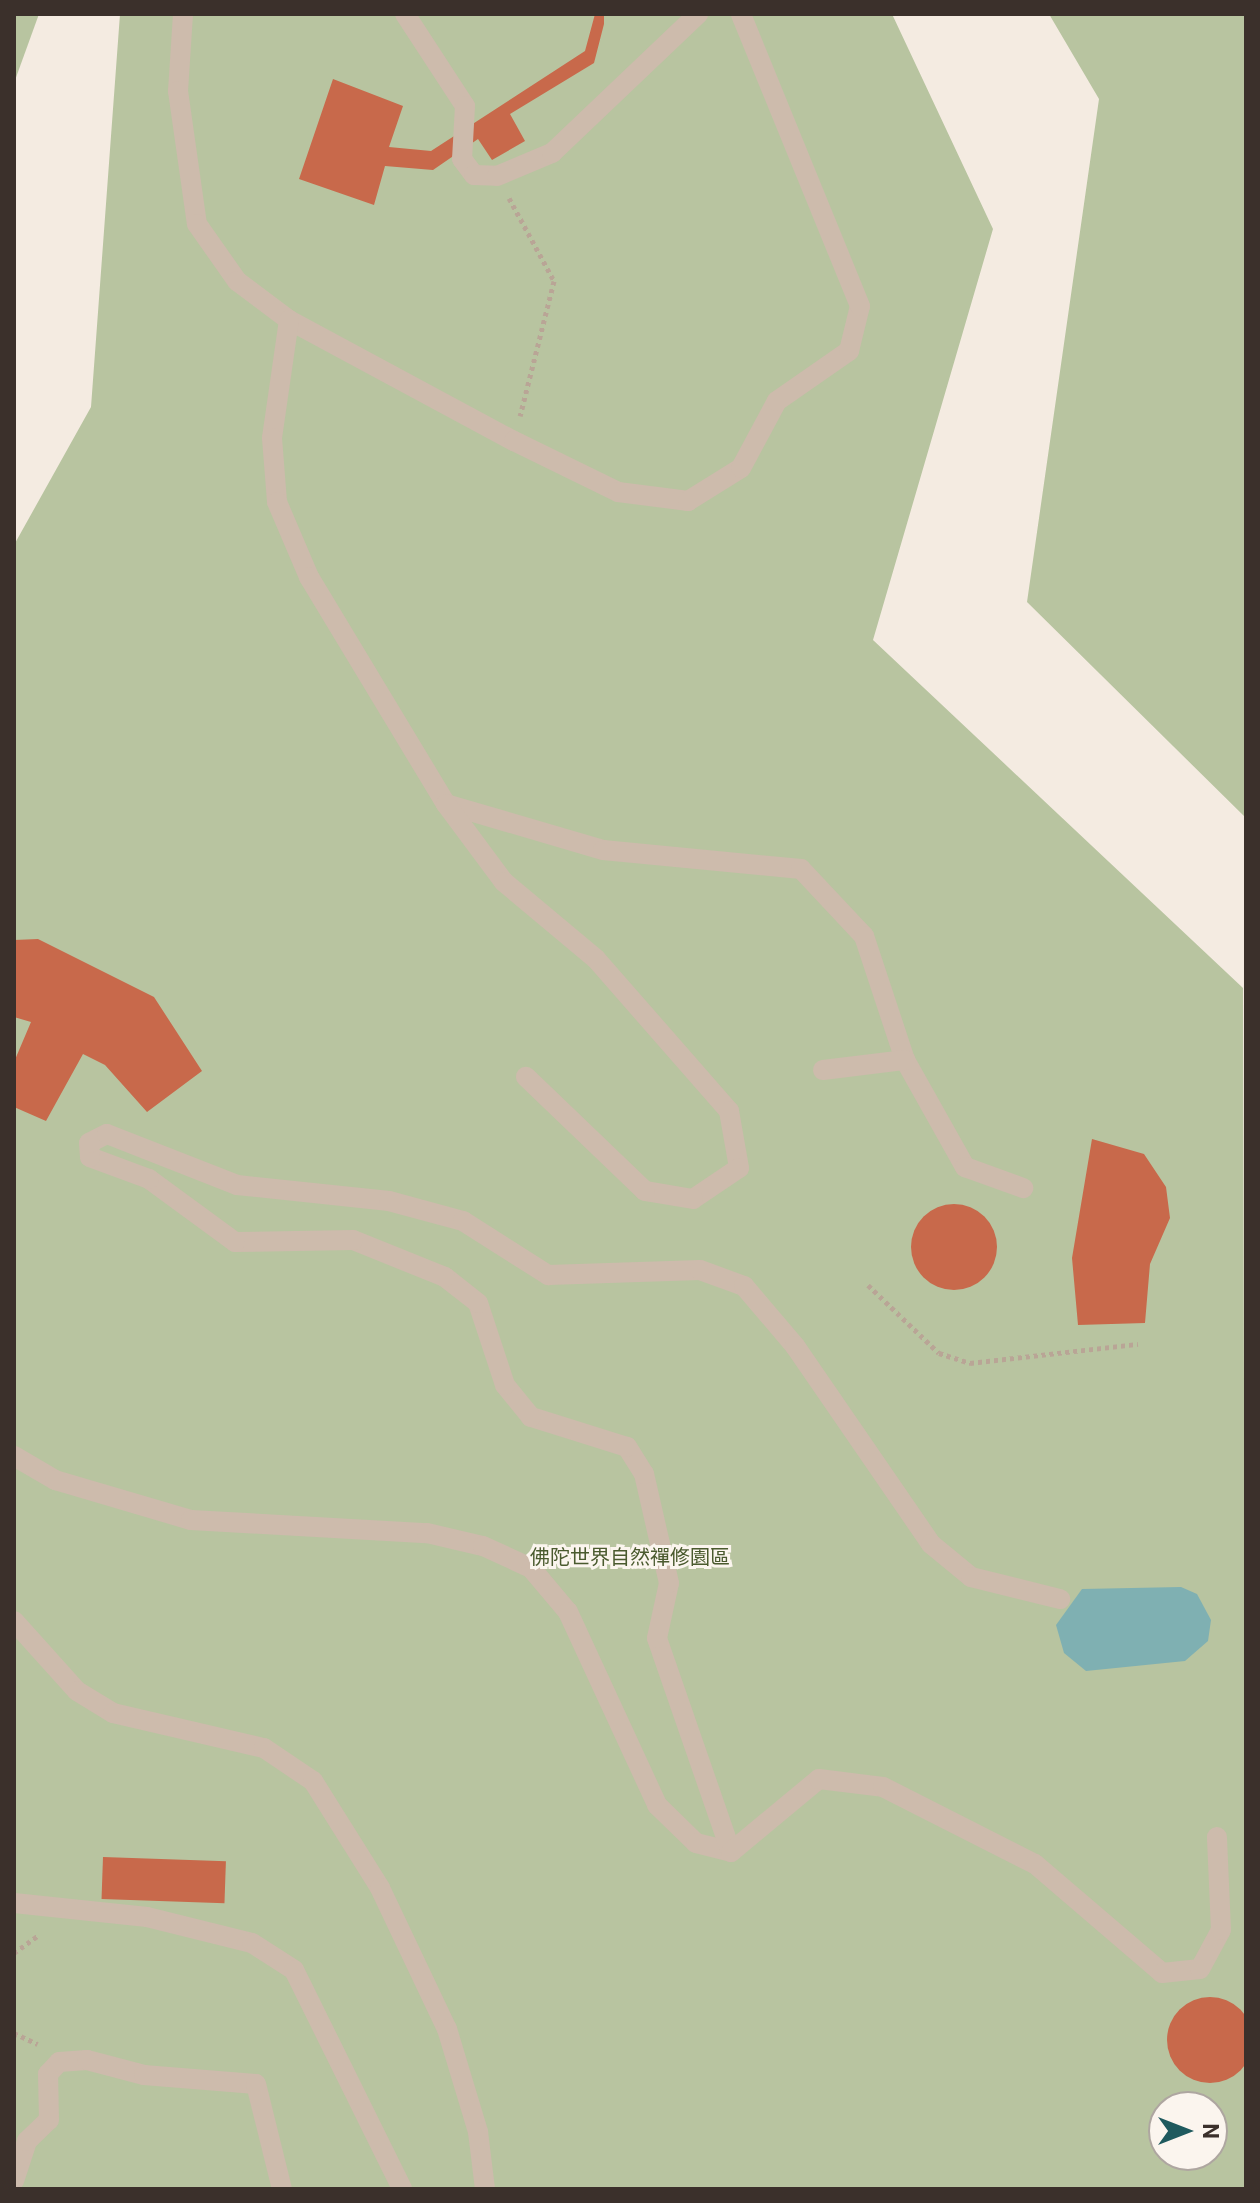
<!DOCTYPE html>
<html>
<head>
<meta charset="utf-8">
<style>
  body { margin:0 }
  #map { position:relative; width:1260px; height:2203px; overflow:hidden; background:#f4ebe1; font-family:Roboto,"Noto Sans TC",sans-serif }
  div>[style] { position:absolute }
  .green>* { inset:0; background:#b8c4a0 }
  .water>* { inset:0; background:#7fb0b2 }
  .building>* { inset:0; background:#c8694b; transform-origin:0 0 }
  .round { border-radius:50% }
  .path>* { height:5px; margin-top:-2.5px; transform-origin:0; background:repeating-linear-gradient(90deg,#b9a596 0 4px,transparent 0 8px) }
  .minor>* { height:20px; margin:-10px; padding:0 10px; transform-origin:10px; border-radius:10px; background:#cdbbac }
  span { translate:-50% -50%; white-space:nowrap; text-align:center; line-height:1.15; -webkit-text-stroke:6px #fbf5ee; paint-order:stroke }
  .park-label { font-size:20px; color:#4a5a2e }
  .frame { position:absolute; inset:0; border:16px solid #3b302b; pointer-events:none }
  .north { position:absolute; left:1148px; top:2091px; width:80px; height:80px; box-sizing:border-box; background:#fbf5ee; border:2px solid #aea6a0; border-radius:50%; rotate:90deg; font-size:22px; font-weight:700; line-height:32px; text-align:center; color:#3b302b }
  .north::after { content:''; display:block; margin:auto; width:28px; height:36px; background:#1f5a5e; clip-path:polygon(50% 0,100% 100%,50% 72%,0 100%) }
</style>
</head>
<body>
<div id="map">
  <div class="green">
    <div style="clip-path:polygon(14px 14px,39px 14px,14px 83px)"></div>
    <div style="clip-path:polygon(evenodd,120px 14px,892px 14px,993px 229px,873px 640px,1243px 988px,1246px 2189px,14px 2189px,14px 545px,91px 407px,120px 14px,1164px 2107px,1212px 2107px,1212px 2155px,1164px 2155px,1164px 2107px)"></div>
    <div style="clip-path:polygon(1049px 14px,1246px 14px,1246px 818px,1027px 602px,1099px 99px)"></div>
  </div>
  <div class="water">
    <div style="clip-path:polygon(1181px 1587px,1197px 1594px,1211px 1620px,1208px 1641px,1185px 1661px,1086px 1671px,1064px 1653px,1056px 1625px,1082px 1589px)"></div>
  </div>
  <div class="building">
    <div style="clip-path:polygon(595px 14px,604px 14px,604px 24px,594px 63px,510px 114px,525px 141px,492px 160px,478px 139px,433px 170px,385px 166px,374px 205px,299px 179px,333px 79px,403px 106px,389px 147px,431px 151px,585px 51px)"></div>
    <div style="clip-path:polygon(38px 939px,154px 997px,202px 1071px,147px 1112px,105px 1065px,83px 1054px,46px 1121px,14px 1107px,14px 1062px,31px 1022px,14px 1017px,14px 940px)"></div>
    <div style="clip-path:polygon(1092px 1139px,1144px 1154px,1166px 1187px,1170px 1218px,1150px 1264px,1145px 1323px,1078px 1325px,1072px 1258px)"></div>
    <div class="round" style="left:911px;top:1204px;width:86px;height:86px"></div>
    <div style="left:103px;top:1857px;width:123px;height:42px;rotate:2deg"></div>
    <div class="round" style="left:1167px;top:1997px;width:86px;height:86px"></div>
  </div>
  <div class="path">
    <div style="left:509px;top:198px;width:94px;rotate:61.5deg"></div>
    <div style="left:554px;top:281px;width:139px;rotate:104.1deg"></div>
    <div style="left:868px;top:1285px;width:98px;rotate:43.8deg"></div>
    <div style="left:939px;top:1353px;width:33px;rotate:18deg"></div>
    <div style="left:970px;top:1363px;width:169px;rotate:-6.5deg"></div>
    <div style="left:14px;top:1953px;width:31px;rotate:-36deg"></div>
    <div style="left:14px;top:2033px;width:26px;rotate:25deg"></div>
  </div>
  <div class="minor">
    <div style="left:183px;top:14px;width:77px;rotate:93.7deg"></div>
    <div style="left:178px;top:91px;width:134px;rotate:81.9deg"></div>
    <div style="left:197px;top:224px;width:70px;rotate:54.9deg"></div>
    <div style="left:237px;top:281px;width:65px;rotate:36.9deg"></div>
    <div style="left:289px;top:320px;width:255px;rotate:28.3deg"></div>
    <div style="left:514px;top:441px;width:116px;rotate:26.1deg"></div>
    <div style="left:618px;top:492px;width:71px;rotate:7.3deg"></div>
    <div style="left:688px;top:501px;width:62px;rotate:-31.9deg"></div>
    <div style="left:741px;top:468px;width:76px;rotate:-61.8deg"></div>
    <div style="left:777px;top:401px;width:88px;rotate:-34.8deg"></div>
    <div style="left:849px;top:351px;width:46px;rotate:-76.3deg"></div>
    <div style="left:860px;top:306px;width:315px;rotate:-112.2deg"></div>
    <div style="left:405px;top:14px;width:110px;rotate:56.9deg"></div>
    <div style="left:465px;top:106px;width:53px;rotate:93.2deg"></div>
    <div style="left:462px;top:159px;width:20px;rotate:53deg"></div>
    <div style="left:474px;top:175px;width:23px;rotate:2deg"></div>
    <div style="left:497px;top:176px;width:60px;rotate:-22.7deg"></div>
    <div style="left:552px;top:153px;width:202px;rotate:-43.6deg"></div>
    <div style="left:289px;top:320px;width:119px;rotate:98.2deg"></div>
    <div style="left:272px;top:438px;width:64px;rotate:85.5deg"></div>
    <div style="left:277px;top:502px;width:82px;rotate:66.9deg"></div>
    <div style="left:309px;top:577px;width:265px;rotate:58.9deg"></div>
    <div style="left:446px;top:804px;width:164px;rotate:16.3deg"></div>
    <div style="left:603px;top:850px;width:199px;rotate:5.5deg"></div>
    <div style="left:801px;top:869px;width:92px;rotate:46.8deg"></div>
    <div style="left:864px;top:936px;width:131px;rotate:71.7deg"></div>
    <div style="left:905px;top:1060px;width:123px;rotate:60.7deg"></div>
    <div style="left:965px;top:1167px;width:62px;rotate:19.9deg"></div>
    <div style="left:446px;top:804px;width:97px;rotate:53.4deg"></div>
    <div style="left:504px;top:882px;width:120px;rotate:39.9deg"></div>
    <div style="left:596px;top:959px;width:202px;rotate:48.8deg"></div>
    <div style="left:729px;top:1111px;width:58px;rotate:80deg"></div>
    <div style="left:739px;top:1168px;width:55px;rotate:146deg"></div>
    <div style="left:693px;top:1199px;width:49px;rotate:-170.5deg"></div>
    <div style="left:645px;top:1191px;width:165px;rotate:-136.2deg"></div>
    <div style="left:823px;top:1070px;width:83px;rotate:-7deg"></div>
    <div style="left:14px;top:1456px;width:48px;rotate:30.3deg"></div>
    <div style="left:55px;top:1480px;width:142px;rotate:16.4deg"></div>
    <div style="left:191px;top:1520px;width:236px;rotate:3.2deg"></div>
    <div style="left:427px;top:1533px;width:57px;rotate:13.1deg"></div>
    <div style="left:483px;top:1546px;width:53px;rotate:24.6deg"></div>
    <div style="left:531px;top:1568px;width:57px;rotate:49.9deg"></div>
    <div style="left:568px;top:1612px;width:213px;rotate:65.2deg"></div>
    <div style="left:657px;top:1805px;width:54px;rotate:44.3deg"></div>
    <div style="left:696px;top:1843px;width:36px;rotate:14deg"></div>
    <div style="left:14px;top:1621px;width:94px;rotate:48deg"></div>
    <div style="left:77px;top:1691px;width:42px;rotate:31.4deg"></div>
    <div style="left:113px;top:1713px;width:155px;rotate:13.1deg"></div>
    <div style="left:264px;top:1748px;width:59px;rotate:34deg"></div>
    <div style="left:313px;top:1781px;width:126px;rotate:57.9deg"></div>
    <div style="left:380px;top:1888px;width:156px;rotate:64.6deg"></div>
    <div style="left:447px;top:2029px;width:108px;rotate:73.2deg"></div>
    <div style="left:478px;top:2132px;width:57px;rotate:83deg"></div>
    <div style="left:731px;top:1852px;width:226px;rotate:-109.1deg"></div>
    <div style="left:657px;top:1638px;width:56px;rotate:-77.7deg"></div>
    <div style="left:669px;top:1583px;width:112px;rotate:-102.9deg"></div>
    <div style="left:644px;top:1474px;width:32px;rotate:-122deg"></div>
    <div style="left:627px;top:1447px;width:101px;rotate:-162.6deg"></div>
    <div style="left:531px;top:1417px;width:41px;rotate:-129.1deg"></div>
    <div style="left:505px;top:1385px;width:86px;rotate:-108.2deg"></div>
    <div style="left:478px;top:1303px;width:42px;rotate:-141.8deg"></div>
    <div style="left:445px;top:1277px;width:99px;rotate:-158.1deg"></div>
    <div style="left:353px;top:1240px;width:118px;rotate:179deg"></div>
    <div style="left:235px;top:1242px;width:107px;rotate:-143.8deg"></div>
    <div style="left:149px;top:1179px;width:63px;rotate:-159.6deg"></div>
    <div style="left:90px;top:1157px;width:14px;rotate:-94deg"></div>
    <div style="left:89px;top:1143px;width:20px;rotate:-27deg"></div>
    <div style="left:107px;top:1134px;width:140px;rotate:21.4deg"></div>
    <div style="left:237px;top:1185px;width:153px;rotate:6deg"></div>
    <div style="left:389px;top:1201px;width:77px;rotate:15.1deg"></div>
    <div style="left:463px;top:1221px;width:101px;rotate:32.4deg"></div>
    <div style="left:548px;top:1275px;width:152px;rotate:-1.9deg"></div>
    <div style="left:700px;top:1270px;width:47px;rotate:20deg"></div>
    <div style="left:744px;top:1286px;width:79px;rotate:49.6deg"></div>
    <div style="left:795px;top:1346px;width:240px;rotate:55.5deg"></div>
    <div style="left:931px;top:1544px;width:52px;rotate:39.5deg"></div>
    <div style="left:971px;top:1577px;width:92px;rotate:13.9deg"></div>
    <div style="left:731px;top:1852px;width:114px;rotate:-39.7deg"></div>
    <div style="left:819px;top:1779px;width:64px;rotate:7.1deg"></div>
    <div style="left:883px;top:1787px;width:170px;rotate:26.9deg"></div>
    <div style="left:1035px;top:1864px;width:167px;rotate:40.6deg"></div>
    <div style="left:1162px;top:1973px;width:38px;rotate:-6deg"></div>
    <div style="left:1200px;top:1969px;width:44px;rotate:-61.7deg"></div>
    <div style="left:1221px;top:1930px;width:93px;rotate:-92.5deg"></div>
    <div style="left:14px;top:1903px;width:134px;rotate:6deg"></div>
    <div style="left:147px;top:1917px;width:108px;rotate:13.9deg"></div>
    <div style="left:252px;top:1943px;width:50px;rotate:32.7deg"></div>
    <div style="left:294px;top:1970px;width:244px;rotate:63.7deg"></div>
    <div style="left:14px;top:2181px;width:42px;rotate:-72deg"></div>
    <div style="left:27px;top:2141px;width:30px;rotate:-44deg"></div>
    <div style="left:49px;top:2120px;width:46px;rotate:-91.2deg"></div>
    <div style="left:48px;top:2074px;width:16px;rotate:-47deg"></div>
    <div style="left:59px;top:2062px;width:28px;rotate:-4deg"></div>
    <div style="left:87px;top:2060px;width:59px;rotate:14.7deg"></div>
    <div style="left:144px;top:2075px;width:112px;rotate:4.6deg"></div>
    <div style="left:256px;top:2084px;width:108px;rotate:76.1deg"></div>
  </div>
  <div class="park-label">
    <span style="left:630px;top:1557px">佛陀世界自然禪修園區</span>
  </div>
  <div class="frame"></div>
  <div class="north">N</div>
</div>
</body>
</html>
